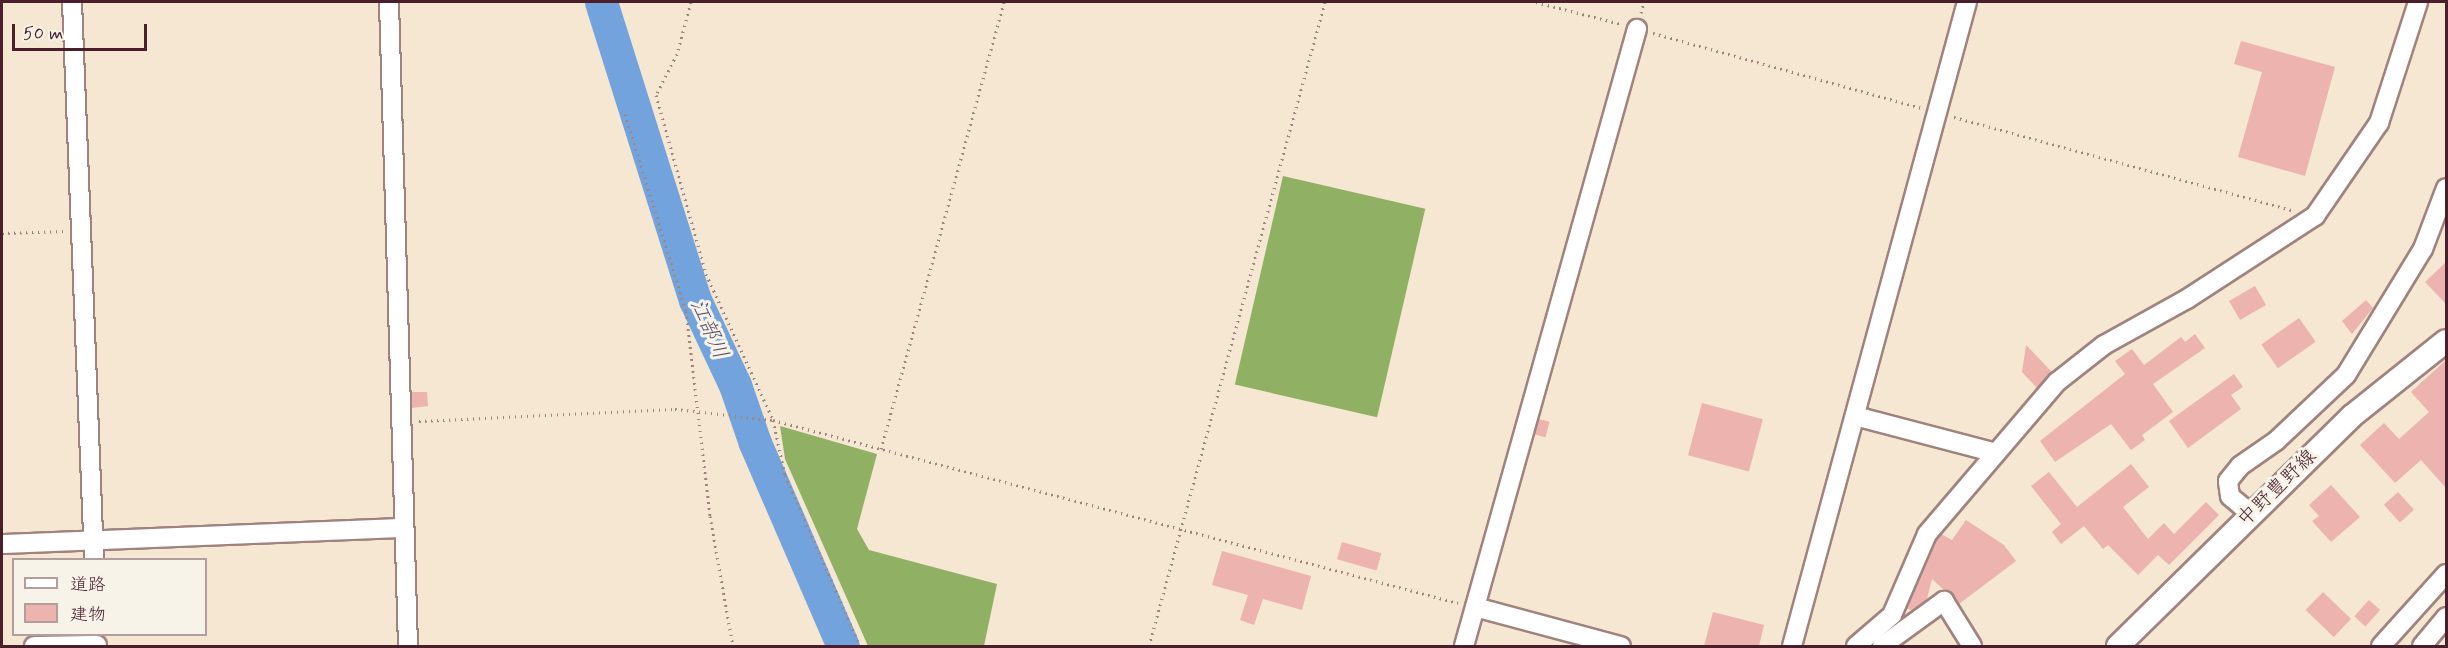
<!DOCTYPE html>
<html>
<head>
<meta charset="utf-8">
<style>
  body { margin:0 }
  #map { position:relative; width:2448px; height:648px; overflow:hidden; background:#f5e7d1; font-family:Mynerve,"Klee One",sans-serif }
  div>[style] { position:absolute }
  .forest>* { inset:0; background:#90b164; transform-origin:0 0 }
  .river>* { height:33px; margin:-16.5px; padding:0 16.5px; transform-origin:16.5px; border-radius:16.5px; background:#73a3dd }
  .building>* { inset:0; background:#edb3ae; transform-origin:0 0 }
  .path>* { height:3px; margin-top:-1.5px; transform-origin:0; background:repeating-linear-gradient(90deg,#a0837e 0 1.5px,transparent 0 6px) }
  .roads { filter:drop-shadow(2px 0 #a0837e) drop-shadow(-2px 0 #a0837e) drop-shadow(0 2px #a0837e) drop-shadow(0 -2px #a0837e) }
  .minor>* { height:18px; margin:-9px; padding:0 9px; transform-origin:9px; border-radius:9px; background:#fff }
  .major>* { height:22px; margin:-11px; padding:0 11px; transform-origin:11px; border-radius:11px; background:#fff }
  span { translate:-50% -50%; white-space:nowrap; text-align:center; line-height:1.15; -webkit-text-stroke:6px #f7f3e8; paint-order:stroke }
  .street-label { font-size:20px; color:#4a1f2b }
  .water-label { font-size:21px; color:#584d69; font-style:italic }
  .frame { position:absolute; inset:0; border:3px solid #4a1f2b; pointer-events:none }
  .legend { position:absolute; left:12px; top:558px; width:195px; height:78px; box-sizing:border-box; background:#f7f3e8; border:2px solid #b29e9c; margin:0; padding:8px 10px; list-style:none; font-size:18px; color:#4a1f2b }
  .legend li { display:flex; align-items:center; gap:12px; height:30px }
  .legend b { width:30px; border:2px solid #b29e9c }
  .scale { position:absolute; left:12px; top:24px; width:135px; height:27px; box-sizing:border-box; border:3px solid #4a1f2b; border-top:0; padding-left:8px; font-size:18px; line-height:21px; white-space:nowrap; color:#4a1f2b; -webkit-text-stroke:4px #f7f3e8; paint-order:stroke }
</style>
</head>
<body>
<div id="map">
  <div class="forest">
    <div style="left:1283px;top:176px;width:146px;height:214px;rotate:13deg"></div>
    <div style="clip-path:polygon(780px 426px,877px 454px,857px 529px,869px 550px,997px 584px,984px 646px,868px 646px,785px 459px)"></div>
  </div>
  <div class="river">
    <div style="left:601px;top:2px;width:312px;rotate:72.5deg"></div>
    <div style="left:695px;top:300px;width:94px;rotate:64.8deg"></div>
    <div style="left:735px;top:385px;width:61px;rotate:71deg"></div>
    <div style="left:755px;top:443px;width:221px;rotate:66.6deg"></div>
  </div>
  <div class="building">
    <div style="clip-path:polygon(2241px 41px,2335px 67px,2305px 176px,2238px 157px,2262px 72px,2234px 64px)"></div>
    <div style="clip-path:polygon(2446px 262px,2446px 304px,2425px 282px)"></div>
    <div style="left:2255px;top:286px;width:22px;height:30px;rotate:60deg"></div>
    <div style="clip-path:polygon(2366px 300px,2373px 308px,2352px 334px,2342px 321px)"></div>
    <div style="left:2299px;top:318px;width:29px;height:46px;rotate:55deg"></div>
    <div style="clip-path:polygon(2195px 334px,2205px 348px,2153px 384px,2173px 412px,2142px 435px,2145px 440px,2131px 450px,2111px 424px,2055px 462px,2040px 441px,2125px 374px,2115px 361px,2132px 349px,2144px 365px,2181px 337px,2185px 342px)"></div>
    <div style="clip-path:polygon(2026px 345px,2052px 372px,2037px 388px,2022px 372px)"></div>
    <div style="clip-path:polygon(2446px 360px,2446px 488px,2421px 460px,2395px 483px,2360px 445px,2384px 423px,2399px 439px,2429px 412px,2411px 392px)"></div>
    <div style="clip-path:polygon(2234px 374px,2243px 387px,2231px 395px,2241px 409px,2188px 448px,2169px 421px)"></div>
    <div style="clip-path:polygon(412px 392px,427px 392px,428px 406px,412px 408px)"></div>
    <div style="left:1702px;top:403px;width:63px;height:54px;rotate:15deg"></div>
    <div style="left:1539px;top:419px;width:11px;height:16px;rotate:15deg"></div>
    <div style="clip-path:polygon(2131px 464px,2149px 487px,2123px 507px,2148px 539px,2164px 523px,2174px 534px,2206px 502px,2219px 515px,2169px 565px,2158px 555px,2138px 575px,2108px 545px,2103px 549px,2084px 526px,2061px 544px,2052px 532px,2061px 524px,2031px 486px,2049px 472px,2077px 507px)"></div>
    <div style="clip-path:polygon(2331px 485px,2360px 517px,2331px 542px,2312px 521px,2319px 516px,2309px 505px)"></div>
    <div style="left:2398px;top:492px;width:24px;height:19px;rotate:48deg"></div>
    <div style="clip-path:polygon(1966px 520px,2004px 545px,2016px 561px,1959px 604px,1932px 579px,1927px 599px,1912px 610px,1907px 609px,1937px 540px,1941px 534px,1952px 540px)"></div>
    <div style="left:1342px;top:542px;width:41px;height:18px;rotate:16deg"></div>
    <div style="clip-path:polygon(1222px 551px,1311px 576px,1302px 610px,1263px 599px,1254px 625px,1240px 620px,1248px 595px,1212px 585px)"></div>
    <div style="left:2323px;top:592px;width:39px;height:25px;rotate:44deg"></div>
    <div style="left:2369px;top:600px;width:15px;height:22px;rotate:42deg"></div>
    <div style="clip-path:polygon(1713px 612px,1764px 625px,1759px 646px,1704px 646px)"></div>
  </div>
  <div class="path">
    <div style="left:691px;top:2px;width:54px;rotate:105.1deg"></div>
    <div style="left:677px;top:54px;width:46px;rotate:117.1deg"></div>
    <div style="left:656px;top:95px;width:186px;rotate:74.4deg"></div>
    <div style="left:706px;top:274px;width:161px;rotate:65.3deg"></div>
    <div style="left:773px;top:420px;width:56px;rotate:77.7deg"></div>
    <div style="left:785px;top:475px;width:187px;rotate:66.3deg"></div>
    <div style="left:1536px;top:2px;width:88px;rotate:14.5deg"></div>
    <div style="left:1641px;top:13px;width:11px;rotate:-75deg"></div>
    <div style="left:1653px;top:33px;width:278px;rotate:15.6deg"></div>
    <div style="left:625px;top:114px;width:206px;rotate:72.8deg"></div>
    <div style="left:686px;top:311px;width:206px;rotate:83.3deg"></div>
    <div style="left:710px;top:516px;width:132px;rotate:80deg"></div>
    <div style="left:1954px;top:117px;width:351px;rotate:15.4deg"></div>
    <div style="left:2px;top:233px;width:61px;rotate:-1.9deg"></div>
    <div style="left:419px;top:421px;width:256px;rotate:-2.7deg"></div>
    <div style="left:675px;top:409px;width:99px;rotate:6.4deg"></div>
    <div style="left:773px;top:420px;width:709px;rotate:14.96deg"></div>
    <div style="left:881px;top:449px;width:464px;rotate:-74.6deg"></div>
    <div style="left:1149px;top:646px;width:668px;rotate:-74.71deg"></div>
  </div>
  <div class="roads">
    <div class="minor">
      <div style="left:72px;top:2px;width:558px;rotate:87.74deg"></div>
      <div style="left:389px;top:2px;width:644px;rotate:88.31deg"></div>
      <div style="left:1855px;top:416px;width:146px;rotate:14.7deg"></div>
      <div style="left:2250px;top:513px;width:26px;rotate:-140deg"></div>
      <div style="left:2230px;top:496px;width:15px;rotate:-98deg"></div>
      <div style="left:2228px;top:481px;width:19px;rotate:-51deg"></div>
      <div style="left:2240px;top:466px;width:44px;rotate:-34.8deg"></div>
      <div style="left:2276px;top:441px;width:96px;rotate:-43.3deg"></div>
      <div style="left:2346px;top:375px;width:148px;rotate:-58.6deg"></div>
      <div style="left:2423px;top:249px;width:65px;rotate:-69.3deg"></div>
      <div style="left:2px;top:544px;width:402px;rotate:-2.3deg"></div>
      <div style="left:1475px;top:607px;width:151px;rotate:15deg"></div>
      <div style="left:34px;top:646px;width:63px;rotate:-0.9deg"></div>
      <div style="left:1464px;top:646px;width:641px;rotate:-74.34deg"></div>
      <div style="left:1792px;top:646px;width:667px;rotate:-74.8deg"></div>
      <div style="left:1856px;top:646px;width:48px;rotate:-40.7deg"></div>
      <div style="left:1892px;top:615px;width:88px;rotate:-66.6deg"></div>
      <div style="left:1927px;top:534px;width:200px;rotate:-49.5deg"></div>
      <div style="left:2057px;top:382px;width:60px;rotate:-38.2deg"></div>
      <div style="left:2104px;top:345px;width:95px;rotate:-29deg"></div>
      <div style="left:2187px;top:299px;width:153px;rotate:-33deg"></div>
      <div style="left:2315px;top:216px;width:113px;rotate:-55.5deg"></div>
      <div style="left:2379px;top:123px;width:127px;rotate:-72.1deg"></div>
      <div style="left:1882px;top:646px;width:77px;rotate:-36deg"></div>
      <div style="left:1944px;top:601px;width:53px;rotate:58.1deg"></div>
      <div style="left:2381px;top:646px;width:97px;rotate:-47.9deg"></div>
      <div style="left:2422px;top:646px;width:38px;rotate:-50deg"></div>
    </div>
    <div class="major">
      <div style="left:2118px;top:646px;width:328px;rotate:-44.5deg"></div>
      <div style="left:2352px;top:416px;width:120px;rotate:-38.6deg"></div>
    </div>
  </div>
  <div class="street-label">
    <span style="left:2277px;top:488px;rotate:-44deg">中野豊野線</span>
  </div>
  <div class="water-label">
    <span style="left:709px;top:329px;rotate:66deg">江部川</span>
  </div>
  <div class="frame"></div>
  <ul class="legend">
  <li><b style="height:8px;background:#fff"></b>道路</li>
  <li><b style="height:16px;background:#edb3ae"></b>建物</li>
  </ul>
  <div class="scale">50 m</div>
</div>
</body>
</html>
